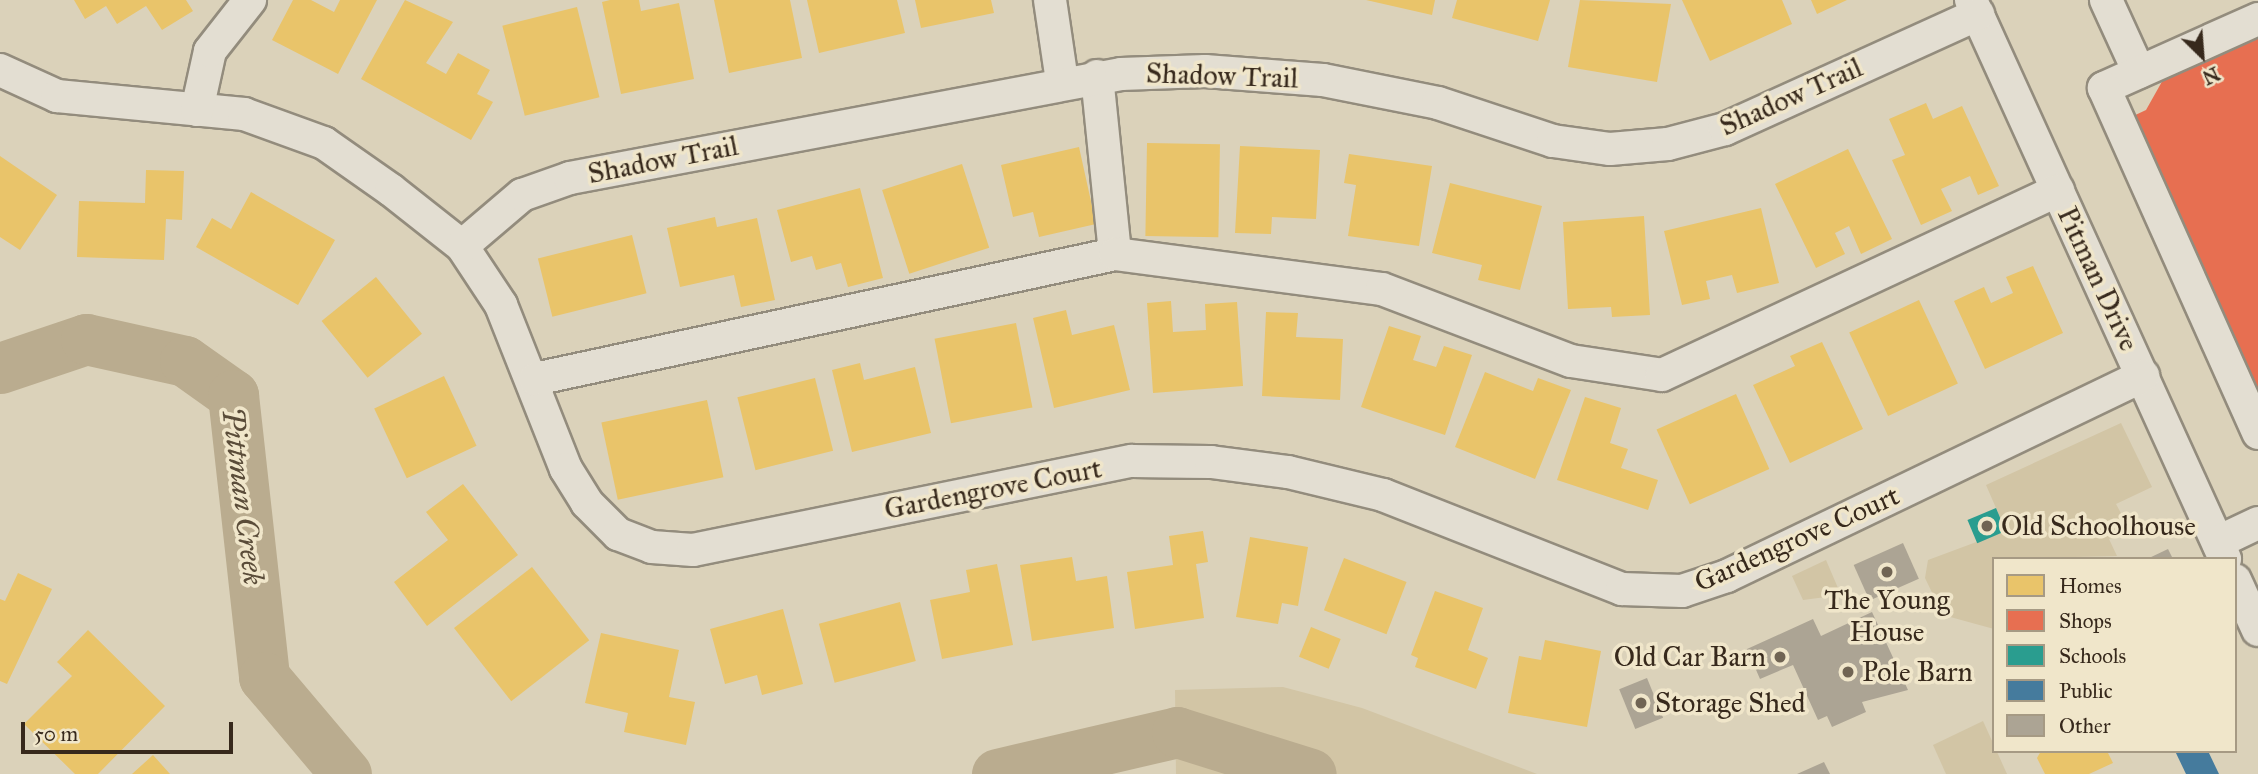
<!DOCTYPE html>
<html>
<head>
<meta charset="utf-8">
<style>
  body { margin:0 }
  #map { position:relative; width:2258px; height:774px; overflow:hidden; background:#dbd2ba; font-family:"IM FELL Great Primer",serif }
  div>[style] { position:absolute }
  .green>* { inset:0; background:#d2c5a5 }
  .homes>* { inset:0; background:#e9c46a; transform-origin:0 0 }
  .shops>* { inset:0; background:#e76f51 }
  .schools>* { inset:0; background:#2a9d8f; transform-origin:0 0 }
  .public>* { inset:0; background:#457b9d }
  .river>* { height:51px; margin:-25.5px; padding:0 25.5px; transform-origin:25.5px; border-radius:25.5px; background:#baac8f }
  .building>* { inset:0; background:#aca494; transform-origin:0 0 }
  .roads { filter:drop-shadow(2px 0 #938c7d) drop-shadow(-2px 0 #938c7d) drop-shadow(0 2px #938c7d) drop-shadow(0 -2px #938c7d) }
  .minor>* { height:32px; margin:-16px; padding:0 16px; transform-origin:16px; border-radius:16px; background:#e3ded2 }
  .dots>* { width:19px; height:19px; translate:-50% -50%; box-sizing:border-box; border:4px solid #f0e6ca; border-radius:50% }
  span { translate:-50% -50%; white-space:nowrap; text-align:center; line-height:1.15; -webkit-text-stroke:7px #f0e6ca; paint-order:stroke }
  .street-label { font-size:28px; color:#37291c }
  .poi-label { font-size:28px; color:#37291c }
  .left { translate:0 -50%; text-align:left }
  .right { translate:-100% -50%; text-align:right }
  .water-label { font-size:30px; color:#5a4c39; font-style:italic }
  .legend { position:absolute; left:1992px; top:557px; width:245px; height:196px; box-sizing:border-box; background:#f0e6ca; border:2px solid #a69a84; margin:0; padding:9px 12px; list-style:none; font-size:21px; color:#37291c }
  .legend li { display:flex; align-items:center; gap:14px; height:35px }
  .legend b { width:35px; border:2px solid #a69a84 }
  .north { position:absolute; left:2167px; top:21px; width:70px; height:70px; -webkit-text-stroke:5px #f0e6ca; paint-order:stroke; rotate:155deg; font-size:19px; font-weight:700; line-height:28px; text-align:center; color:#37291c }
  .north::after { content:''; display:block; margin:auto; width:24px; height:32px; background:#37291c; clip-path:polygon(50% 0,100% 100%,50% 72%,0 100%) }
  .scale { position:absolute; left:21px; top:722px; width:212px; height:32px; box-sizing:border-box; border:4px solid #37291c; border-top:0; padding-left:9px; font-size:21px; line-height:24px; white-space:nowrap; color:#37291c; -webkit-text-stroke:5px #f0e6ca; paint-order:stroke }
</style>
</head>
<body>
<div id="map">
  <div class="green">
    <div style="clip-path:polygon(2121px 423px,2152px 487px,2116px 504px,2130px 530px,2109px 539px,2117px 556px,1994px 559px,1994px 629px,1943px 615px,1925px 578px,1928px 560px,2006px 531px,1986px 485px)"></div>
    <div style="clip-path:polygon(1826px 560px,1841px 595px,1803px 600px,1792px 576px)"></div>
    <div style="clip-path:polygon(1283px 687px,1362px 708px,1537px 774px,1176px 774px,1175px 690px)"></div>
    <div style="clip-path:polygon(1983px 721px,2007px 774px,1946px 774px,1933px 745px)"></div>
  </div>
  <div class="homes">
    <div style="clip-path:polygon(74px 0,186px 0,193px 11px,162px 30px,146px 6px,117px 24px,106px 6px,85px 19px)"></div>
    <div style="clip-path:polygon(293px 0,311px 0,334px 12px,340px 0,377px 0,338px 74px,272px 40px)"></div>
    <div style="clip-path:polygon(405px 0,453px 22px,426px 63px,446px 74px,458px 53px,490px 70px,477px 94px,493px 102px,471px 140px,361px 79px)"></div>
    <div style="clip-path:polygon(610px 0,639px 0,641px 11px,679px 3px,694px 79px,621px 94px,602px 2px)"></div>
    <div style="clip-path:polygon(714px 0,790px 0,802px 58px,729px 73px)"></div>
    <div style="clip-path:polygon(807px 0,897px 0,905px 33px,819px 53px)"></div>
    <div style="clip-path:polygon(915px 0,991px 0,994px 13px,921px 28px)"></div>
    <div style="clip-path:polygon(1366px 0,1435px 0,1432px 15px)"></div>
    <div style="clip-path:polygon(1457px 0,1550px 0,1538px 41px,1452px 18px)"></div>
    <div style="clip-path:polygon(1580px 0,1671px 4px,1657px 82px,1568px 67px)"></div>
    <div style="clip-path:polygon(1682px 0,1782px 0,1792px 24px,1710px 61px)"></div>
    <div style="clip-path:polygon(1811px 0,1847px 0,1817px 14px)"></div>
    <div style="left:577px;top:7px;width:93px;height:77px;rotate:76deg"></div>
    <div style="clip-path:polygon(1926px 103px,1933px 119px,1962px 106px,1999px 186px,1978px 195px,1970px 176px,1941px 189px,1952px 211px,1921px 225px,1892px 160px,1905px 155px,1889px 119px)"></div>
    <div style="left:1147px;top:143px;width:73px;height:93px;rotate:1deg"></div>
    <div style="clip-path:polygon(1240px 146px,1320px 150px,1316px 219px,1272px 217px,1271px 234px,1235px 233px)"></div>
    <div style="clip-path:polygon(1079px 147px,1096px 224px,1039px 237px,1033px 212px,1013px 217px,1001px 165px)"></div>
    <div style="clip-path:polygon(1848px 149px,1892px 239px,1861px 254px,1849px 226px,1835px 233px,1845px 254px,1816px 268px,1775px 184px)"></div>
    <div style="clip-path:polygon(1349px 154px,1432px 166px,1419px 246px,1348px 236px,1356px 185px,1344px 183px)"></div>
    <div style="clip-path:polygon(0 156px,57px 195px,20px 250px,0 237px)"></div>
    <div style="left:962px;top:164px;width:88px;height:84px;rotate:72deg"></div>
    <div style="clip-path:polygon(146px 170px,184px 171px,182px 220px,166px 219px,164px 260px,77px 257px,79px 201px,145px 203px)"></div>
    <div style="clip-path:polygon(1450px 183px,1542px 206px,1520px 290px,1478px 280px,1482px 265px,1432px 253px)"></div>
    <div style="clip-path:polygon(860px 188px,883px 278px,848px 287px,841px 263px,816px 270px,812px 256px,791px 262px,777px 210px)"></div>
    <div style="clip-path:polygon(251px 192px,335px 240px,298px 305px,196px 247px,212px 218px,231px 229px)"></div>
    <div style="clip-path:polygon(1761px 208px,1779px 283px,1737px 293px,1732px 275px,1706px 281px,1710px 299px,1682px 305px,1664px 231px)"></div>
    <div style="clip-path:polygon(1644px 216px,1650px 315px,1612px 317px,1611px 307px,1568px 309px,1563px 222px)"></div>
    <div style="clip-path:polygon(715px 217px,717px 227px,757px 218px,775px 300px,741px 307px,734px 275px,680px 287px,667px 228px)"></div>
    <div style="left:632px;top:235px;width:60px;height:97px;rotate:76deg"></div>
    <div style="clip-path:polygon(2033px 266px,2063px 333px,1985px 369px,1954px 301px,1984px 287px,1991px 303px,2013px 293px,2006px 277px)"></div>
    <div style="left:376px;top:277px;width:73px;height:70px;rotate:51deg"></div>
    <div style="left:1919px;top:300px;width:92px;height:77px;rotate:65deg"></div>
    <div style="clip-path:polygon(1171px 301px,1173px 332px,1206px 330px,1205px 304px,1237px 302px,1243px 386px,1153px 393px,1147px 303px)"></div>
    <div style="clip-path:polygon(1066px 310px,1072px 335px,1114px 325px,1130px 390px,1054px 408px,1033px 318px)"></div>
    <div style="clip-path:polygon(1266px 312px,1298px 313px,1296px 337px,1343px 339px,1340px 400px,1262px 396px)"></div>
    <div style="left:1016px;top:323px;width:86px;height:83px;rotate:79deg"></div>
    <div style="clip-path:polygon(1389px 326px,1421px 336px,1413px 360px,1436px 367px,1444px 346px,1472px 355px,1445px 435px,1361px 407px)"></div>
    <div style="clip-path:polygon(1822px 342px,1863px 429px,1790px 463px,1753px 385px,1795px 366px,1790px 356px)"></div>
    <div style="clip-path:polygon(860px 363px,864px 380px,915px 367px,931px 433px,852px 452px,832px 370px)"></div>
    <div style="clip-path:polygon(1485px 372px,1533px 391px,1538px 378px,1571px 390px,1535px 479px,1455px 447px)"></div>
    <div style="left:444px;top:376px;width:77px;height:77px;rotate:65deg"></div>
    <div style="left:815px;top:378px;width:75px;height:80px;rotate:76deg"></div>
    <div style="left:1736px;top:394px;width:82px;height:87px;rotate:66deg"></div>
    <div style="clip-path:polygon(1585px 397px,1621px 408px,1610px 443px,1628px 449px,1621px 468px,1658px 480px,1648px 510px,1557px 480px)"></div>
    <div style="left:707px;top:400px;width:79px;height:108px;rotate:78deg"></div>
    <div style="clip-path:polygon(463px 484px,518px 555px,427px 626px,394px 582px,448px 540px,426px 512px)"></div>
    <div style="clip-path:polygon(1203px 531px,1208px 562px,1196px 564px,1204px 618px,1135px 629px,1127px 572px,1173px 565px,1169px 536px)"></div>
    <div style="clip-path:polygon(1250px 537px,1308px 547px,1298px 606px,1282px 603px,1278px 624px,1236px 617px)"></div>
    <div style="clip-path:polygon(1072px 557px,1076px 581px,1107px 576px,1114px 628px,1032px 641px,1020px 565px)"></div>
    <div style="left:1344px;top:558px;width:67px;height:56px;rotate:21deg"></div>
    <div style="clip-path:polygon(997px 564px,1013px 645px,942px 659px,930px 600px,970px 592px,966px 570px)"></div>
    <div style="left:532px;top:567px;width:93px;height:99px;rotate:52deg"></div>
    <div style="clip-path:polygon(18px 573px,52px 589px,7px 684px,0 681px,0 599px,5px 601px)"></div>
    <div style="clip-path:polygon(1435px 591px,1483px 608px,1468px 650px,1488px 658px,1476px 689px,1415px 667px,1418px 658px,1411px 655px)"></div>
    <div style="left:900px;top:602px;width:61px;height:84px;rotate:75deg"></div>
    <div style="clip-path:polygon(783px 609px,803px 684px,762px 695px,757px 675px,725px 684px,710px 629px)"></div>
    <div style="left:1311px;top:627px;width:32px;height:32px;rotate:22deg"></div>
    <div style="clip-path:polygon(88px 630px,165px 706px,98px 774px,75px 774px,24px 724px,72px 676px,57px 662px)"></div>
    <div style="clip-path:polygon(601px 633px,679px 650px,669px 697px,695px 702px,686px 745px,624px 732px,628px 713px,585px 703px)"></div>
    <div style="clip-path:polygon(1545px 640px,1601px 651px,1587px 727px,1508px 713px,1519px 656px,1541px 660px)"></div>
    <div style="clip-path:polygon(2041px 751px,2107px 751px,2113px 763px,2089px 774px,2045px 774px,2037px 758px)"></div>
    <div style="clip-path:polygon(153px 755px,170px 774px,132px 774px)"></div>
  </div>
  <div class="shops">
    <div style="clip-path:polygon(2258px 34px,2258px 407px,2129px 118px,2146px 110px,2164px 78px)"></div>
  </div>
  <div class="schools">
    <div style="left:1996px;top:508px;width:25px;height:31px;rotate:67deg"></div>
  </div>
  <div class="public">
    <div style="clip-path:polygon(2175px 751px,2208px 751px,2219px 774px,2186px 774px)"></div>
  </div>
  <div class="river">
    <div style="left:0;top:368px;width:91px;rotate:-18.6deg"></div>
    <div style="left:86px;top:339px;width:101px;rotate:12.5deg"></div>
    <div style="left:185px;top:361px;width:59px;rotate:35.3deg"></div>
    <div style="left:233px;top:395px;width:284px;rotate:83.7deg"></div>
    <div style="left:264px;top:677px;width:127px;rotate:49.8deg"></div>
    <div style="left:997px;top:774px;width:185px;rotate:-13.1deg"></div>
    <div style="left:1177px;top:732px;width:140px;rotate:17.4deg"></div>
  </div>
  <div class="building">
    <div style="left:1903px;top:543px;width:39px;height:54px;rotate:66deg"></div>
    <div style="clip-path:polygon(2168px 549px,2173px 559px,2147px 559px)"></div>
    <div style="clip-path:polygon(1872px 612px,1908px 690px,1862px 702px,1866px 712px,1832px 727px,1827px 716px,1818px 720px,1793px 665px,1760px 679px,1747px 649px,1813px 619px,1821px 636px)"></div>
    <div style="left:1647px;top:678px;width:43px;height:30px;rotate:68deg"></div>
    <div style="clip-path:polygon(1824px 762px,1830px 774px,1797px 774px)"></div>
  </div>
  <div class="roads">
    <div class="minor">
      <div style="left:1050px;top:0;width:82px;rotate:81.6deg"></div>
      <div style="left:1971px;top:0;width:614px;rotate:65.56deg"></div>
      <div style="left:2106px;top:0;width:79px;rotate:65.4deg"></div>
      <div style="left:2258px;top:19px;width:169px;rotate:155.9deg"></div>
      <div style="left:2104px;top:88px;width:378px;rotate:65.9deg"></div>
      <div style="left:0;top:70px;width:63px;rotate:24.5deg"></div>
      <div style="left:57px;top:96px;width:188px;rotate:5.5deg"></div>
      <div style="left:244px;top:114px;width:85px;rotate:19.9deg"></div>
      <div style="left:324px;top:143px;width:82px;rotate:35deg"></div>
      <div style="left:391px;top:190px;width:90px;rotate:38.3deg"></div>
      <div style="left:462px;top:246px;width:71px;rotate:56.5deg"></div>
      <div style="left:501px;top:305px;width:176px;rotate:68.4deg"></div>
      <div style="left:566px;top:469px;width:40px;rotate:58deg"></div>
      <div style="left:587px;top:503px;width:44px;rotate:45deg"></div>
      <div style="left:618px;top:534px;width:36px;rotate:21deg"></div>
      <div style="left:652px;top:547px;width:41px;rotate:4.2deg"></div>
      <div style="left:693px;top:550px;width:448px;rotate:-11.5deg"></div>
      <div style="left:1132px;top:461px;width:79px;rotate:0.7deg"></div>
      <div style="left:1211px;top:462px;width:78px;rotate:7.4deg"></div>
      <div style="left:1288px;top:472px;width:98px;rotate:13.6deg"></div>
      <div style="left:1383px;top:495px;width:257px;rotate:21.5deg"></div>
      <div style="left:1622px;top:589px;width:60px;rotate:1.9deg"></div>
      <div style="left:1682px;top:591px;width:47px;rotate:-18.4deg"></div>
      <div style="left:1727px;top:576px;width:462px;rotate:-25.7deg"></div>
      <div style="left:1097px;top:76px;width:179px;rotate:84.2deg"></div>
      <div style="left:197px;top:110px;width:60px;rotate:-77.6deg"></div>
      <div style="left:210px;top:51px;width:65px;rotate:-51.9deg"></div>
      <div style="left:462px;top:246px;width:79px;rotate:-40.4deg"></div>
      <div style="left:522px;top:195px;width:51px;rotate:-19.5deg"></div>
      <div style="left:570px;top:178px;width:561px;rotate:-10.69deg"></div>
      <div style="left:1121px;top:74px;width:84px;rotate:-2deg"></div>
      <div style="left:1205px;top:71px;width:118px;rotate:4.4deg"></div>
      <div style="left:1323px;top:80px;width:117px;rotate:11.3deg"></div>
      <div style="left:1438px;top:103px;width:121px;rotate:18.3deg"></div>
      <div style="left:1553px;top:141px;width:58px;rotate:8deg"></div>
      <div style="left:1610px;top:149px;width:58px;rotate:-4.9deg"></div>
      <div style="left:1668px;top:144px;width:59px;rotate:-14.7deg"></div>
      <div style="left:1725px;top:129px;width:278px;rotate:-24.4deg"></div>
      <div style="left:535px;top:379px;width:593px;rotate:-12.16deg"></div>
      <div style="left:1115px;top:254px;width:269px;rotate:7.5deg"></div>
      <div style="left:1382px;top:289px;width:202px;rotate:20.9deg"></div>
      <div style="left:1571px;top:361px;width:92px;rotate:8.7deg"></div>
      <div style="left:1662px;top:375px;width:437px;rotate:-25deg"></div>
      <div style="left:2218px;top:542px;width:44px;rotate:-25.4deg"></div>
      <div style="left:2235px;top:580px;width:55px;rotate:65.3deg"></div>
    </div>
  </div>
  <div class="dots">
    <div style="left:1987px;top:526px;background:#706453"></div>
    <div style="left:1887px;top:572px;background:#706453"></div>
    <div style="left:1780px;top:657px;background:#706453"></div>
    <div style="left:1848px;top:672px;background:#706453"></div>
    <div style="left:1641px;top:703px;background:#706453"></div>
  </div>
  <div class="street-label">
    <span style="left:1222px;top:76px;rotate:2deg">Shadow Trail</span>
    <span style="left:1791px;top:97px;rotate:-24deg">Shadow Trail</span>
    <span style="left:663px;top:160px;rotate:-11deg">Shadow Trail</span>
    <span style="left:2098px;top:279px;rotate:65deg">Pitman Drive</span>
    <span style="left:993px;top:489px;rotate:-11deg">Gardengrove Court</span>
    <span style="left:1797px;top:539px;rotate:-24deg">Gardengrove Court</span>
  </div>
  <div class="poi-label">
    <span class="left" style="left:2001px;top:526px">Old Schoolhouse</span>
    <span style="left:1887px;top:616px">The Young<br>House</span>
    <span class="right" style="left:1766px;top:657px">Old Car Barn</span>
    <span class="left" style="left:1862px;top:672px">Pole Barn</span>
    <span class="left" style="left:1655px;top:703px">Storage Shed</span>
  </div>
  <div class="water-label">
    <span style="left:243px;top:496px;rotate:83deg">Pittman Creek</span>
  </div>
  <ul class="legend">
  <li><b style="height:19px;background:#e9c46a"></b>Homes</li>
  <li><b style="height:19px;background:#e76f51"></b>Shops</li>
  <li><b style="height:19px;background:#2a9d8f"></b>Schools</li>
  <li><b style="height:19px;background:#457b9d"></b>Public</li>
  <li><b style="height:19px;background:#aca494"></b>Other</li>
  </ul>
  <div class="north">N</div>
  <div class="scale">50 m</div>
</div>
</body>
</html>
